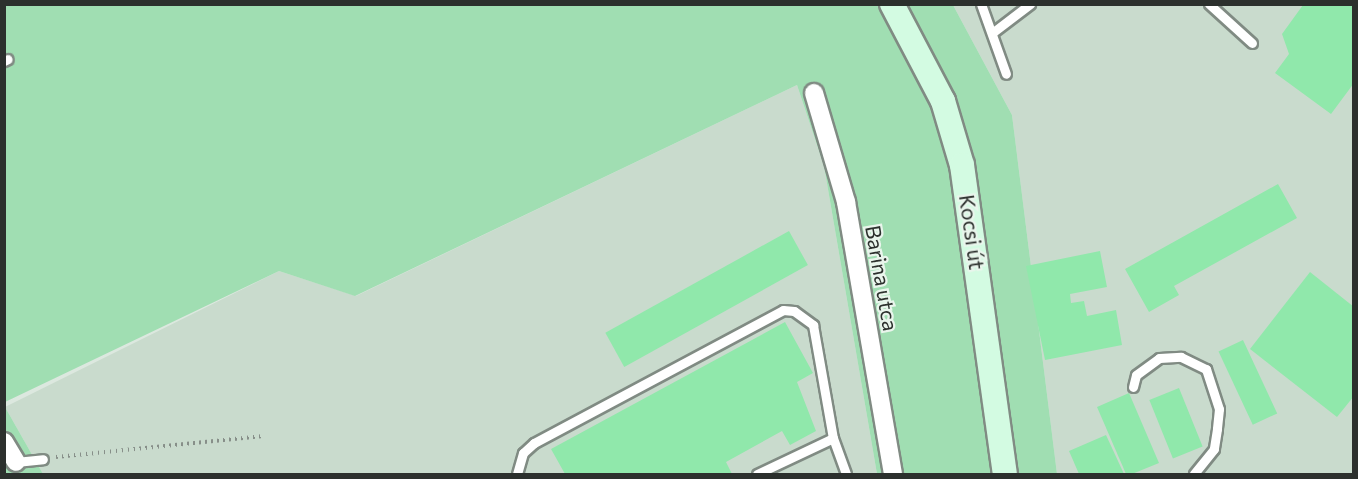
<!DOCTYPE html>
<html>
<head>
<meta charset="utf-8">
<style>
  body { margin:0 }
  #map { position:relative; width:1358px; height:479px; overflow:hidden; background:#dce8df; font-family:Commissioner,sans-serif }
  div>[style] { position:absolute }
  .built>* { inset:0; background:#c9dbcd }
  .green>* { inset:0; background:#a0deb2 }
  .building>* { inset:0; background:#90e8ab; transform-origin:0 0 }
  .path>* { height:4px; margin-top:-2px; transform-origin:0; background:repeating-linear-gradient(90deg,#878f89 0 1.5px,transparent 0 6px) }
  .roads { filter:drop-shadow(2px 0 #808b83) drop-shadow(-2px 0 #808b83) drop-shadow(0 2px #808b83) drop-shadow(0 -2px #808b83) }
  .lane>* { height:9px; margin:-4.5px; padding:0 4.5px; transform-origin:4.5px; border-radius:4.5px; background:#fff }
  .street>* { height:18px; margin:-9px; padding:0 9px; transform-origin:9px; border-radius:9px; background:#fff }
  .secondary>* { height:24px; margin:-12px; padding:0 12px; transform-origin:12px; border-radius:12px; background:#d3fbe2 }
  span { translate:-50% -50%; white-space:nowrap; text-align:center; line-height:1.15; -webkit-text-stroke:4.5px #e9f5ec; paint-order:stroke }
  .street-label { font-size:21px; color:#2c302d }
  .frame { position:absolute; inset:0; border:6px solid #2c302d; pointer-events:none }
</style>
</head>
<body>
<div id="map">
  <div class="built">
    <div style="clip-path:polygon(953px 5px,1353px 5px,1353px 474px,1057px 474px,1012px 115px)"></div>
    <div style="clip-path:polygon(797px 85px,824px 166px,877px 474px,43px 474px,5px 407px,279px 271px,356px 296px)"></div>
  </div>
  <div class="green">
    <div style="clip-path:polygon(104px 4px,953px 5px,1012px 115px,1057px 474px,877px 474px,824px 166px,797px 85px,355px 296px,279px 271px,5px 402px,5px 5px)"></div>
    <div style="clip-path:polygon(5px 407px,43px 474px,5px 474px)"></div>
  </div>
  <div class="building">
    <div style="clip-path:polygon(1326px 4px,1354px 4px,1354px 83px,1331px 114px,1275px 73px,1289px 54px,1282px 34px,1303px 5px)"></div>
    <div style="clip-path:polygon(1278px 184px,1297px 218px,1174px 286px,1179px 295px,1149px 312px,1125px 269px)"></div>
    <div style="left:789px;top:231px;width:39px;height:210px;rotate:61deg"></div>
    <div style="clip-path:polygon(1100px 251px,1107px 287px,1070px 294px,1071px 303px,1084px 301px,1087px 316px,1116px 310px,1122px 345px,1045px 360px,1026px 266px)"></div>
    <div style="clip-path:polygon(1310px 272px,1354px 307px,1354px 396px,1337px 417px,1250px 349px)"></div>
    <div style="clip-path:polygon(785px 322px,813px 373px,797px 382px,816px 431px,790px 445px,782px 431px,726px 462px,732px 474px,565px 474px,551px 449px)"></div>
    <div style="left:1243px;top:340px;width:81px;height:27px;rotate:65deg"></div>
    <div style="left:1179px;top:388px;width:63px;height:32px;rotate:68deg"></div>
    <div style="clip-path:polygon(1129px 393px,1159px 463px,1132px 474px,1126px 474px,1097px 407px)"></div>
    <div style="clip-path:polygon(1106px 435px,1124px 474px,1079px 474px,1069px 451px)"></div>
  </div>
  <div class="path">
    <div style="left:56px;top:457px;width:206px;rotate:-5.8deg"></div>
  </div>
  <div class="roads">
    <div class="lane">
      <div style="left:981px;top:4px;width:74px;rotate:70.3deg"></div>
      <div style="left:1209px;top:4px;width:58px;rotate:42.2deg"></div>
      <div style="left:992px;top:33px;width:48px;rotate:-37.3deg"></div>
      <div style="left:4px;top:61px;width:4px;rotate:-27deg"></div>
      <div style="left:1133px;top:387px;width:12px;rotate:-76deg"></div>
      <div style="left:1136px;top:375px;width:29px;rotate:-36deg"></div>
      <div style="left:1159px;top:358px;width:22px;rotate:-3deg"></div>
      <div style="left:1181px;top:357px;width:28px;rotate:26deg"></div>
      <div style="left:1206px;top:369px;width:42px;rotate:72deg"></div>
      <div style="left:1219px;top:409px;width:20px;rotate:96deg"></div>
      <div style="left:1217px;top:429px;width:20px;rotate:99deg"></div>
      <div style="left:1214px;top:449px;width:32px;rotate:129deg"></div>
      <div style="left:16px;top:462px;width:27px;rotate:-6deg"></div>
      <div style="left:517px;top:474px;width:22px;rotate:-74deg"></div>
      <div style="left:523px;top:453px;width:15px;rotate:-42deg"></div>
      <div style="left:534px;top:443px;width:282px;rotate:-28.1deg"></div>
      <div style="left:783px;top:310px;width:11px;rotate:5deg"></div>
      <div style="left:794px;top:311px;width:24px;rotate:36deg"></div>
      <div style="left:813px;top:325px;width:115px;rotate:80deg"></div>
      <div style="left:833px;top:438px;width:38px;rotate:70deg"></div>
      <div style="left:757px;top:474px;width:84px;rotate:-25.3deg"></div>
    </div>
    <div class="street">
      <div style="left:814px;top:93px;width:114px;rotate:73.6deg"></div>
      <div style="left:846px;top:202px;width:276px;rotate:80.2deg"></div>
      <div style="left:4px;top:442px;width:23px;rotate:59deg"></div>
    </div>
    <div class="secondary">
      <div style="left:892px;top:4px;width:110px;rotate:62.3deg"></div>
      <div style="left:943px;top:101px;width:67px;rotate:73.5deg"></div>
      <div style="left:962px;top:165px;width:312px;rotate:82.1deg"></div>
    </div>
  </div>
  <div class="street-label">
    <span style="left:972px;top:232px;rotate:82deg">Kocsi út</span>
    <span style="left:882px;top:278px;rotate:80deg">Barina utca</span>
  </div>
  <div class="frame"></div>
</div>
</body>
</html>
